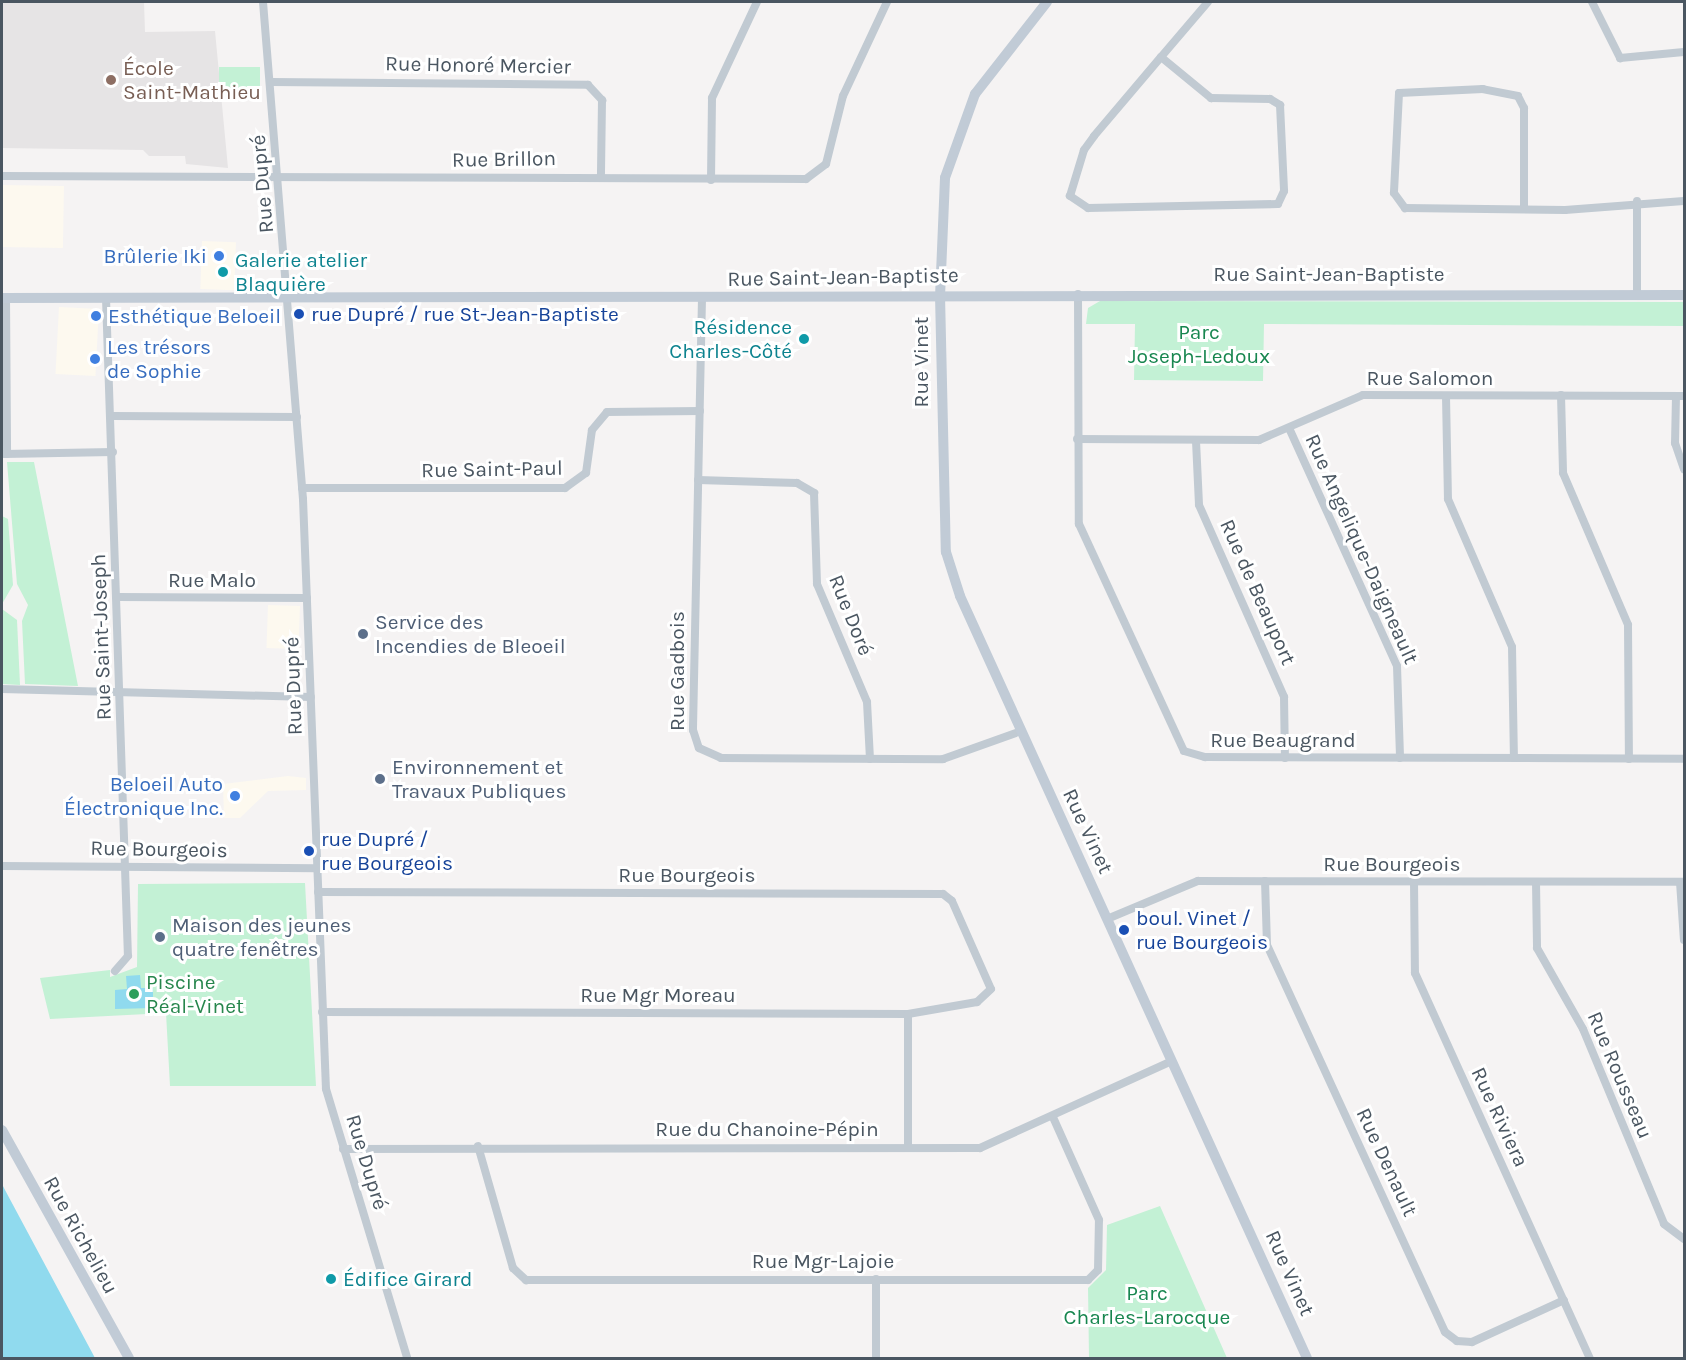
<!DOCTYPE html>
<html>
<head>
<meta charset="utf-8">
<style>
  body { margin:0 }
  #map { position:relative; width:1686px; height:1360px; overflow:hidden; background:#f5f3f3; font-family:Karla,sans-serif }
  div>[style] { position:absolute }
  .commercial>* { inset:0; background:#fdf9ef; transform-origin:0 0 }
  .education>* { inset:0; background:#e6e4e5 }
  .green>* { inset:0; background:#c3f1d5; transform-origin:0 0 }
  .water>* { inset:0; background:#90daee }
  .street>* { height:8px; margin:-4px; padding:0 4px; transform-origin:4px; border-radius:4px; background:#c1cad2 }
  .secondary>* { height:10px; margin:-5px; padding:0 5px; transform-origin:5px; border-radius:5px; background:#c1cbd6 }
  .dots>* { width:16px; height:16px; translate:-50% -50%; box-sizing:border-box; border:3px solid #fff; border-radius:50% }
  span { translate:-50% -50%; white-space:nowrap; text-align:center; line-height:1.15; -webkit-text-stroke:6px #fff; paint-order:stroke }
  .street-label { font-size:21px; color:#4a5661 }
  .education-label { font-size:21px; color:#785e54 }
  .left { translate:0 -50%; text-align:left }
  .shop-label { font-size:21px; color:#366cbe }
  .right { translate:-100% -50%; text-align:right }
  .culture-label { font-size:21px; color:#0d838f }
  .transit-label { font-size:21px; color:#164399 }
  .park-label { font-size:21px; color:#17864f }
  .service-label { font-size:21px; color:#4e5e75 }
  .leisure-label { font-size:21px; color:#27864d }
  .frame { position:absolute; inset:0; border:3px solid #4a5661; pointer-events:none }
</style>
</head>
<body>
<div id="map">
  <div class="commercial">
    <div style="left:2px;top:185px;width:62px;height:62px;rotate:1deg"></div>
    <div style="left:202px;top:241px;width:34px;height:48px;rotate:2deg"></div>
    <div style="left:59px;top:307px;width:40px;height:67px;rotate:3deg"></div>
    <div style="left:268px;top:605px;width:32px;height:43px;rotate:2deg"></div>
    <div style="clip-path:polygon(288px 776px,306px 778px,306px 790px,268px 791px,240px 818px,224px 818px,223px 784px)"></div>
  </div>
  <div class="education">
    <div style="clip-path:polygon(2px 2px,144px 2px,145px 32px,215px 31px,228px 168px,186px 164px,185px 156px,149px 156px,143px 150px,2px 148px)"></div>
  </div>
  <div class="green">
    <div style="left:219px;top:67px;width:41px;height:27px"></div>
    <div style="clip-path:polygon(1100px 301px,1684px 302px,1684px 326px,1264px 324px,1263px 381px,1134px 380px,1135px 324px,1086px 324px,1088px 308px)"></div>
    <div style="clip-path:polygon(7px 462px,34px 462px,78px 686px,25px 684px,22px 621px,28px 605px,17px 584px)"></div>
    <div style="clip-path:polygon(2px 516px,8px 519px,13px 585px,2px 604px)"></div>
    <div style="clip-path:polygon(2px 609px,17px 620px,20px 685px,2px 684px)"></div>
    <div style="clip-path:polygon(305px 883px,316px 1086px,170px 1086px,166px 1013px,50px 1019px,40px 978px,110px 970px,110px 977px,137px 967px,138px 884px)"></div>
    <div style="clip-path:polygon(1160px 1206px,1227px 1358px,1089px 1358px,1088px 1288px,1106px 1270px,1107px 1225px)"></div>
  </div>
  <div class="water">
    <div style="clip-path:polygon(140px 975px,141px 988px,153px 988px,153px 1008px,115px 1009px,115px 990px,127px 989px,126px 976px)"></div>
    <div style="clip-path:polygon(2px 1184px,5px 1190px,95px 1358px,2px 1358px)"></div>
  </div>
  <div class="street">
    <div style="left:263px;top:2px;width:499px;rotate:85.4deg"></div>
    <div style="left:303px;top:499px;width:590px;rotate:87.77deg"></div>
    <div style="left:326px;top:1089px;width:281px;rotate:73.2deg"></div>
    <div style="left:1592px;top:2px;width:63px;rotate:63.4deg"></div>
    <div style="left:1620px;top:58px;width:64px;rotate:-5.4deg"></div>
    <div style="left:1161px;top:57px;width:65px;rotate:39.4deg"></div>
    <div style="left:1211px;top:98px;width:59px;rotate:1deg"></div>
    <div style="left:1270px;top:99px;width:12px;rotate:31deg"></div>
    <div style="left:1280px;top:105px;width:86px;rotate:87.3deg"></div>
    <div style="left:1284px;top:191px;width:14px;rotate:115deg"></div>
    <div style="left:1278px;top:204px;width:190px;rotate:178.8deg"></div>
    <div style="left:1088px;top:208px;width:22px;rotate:-146deg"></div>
    <div style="left:1070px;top:196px;width:48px;rotate:-73.1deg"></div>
    <div style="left:1084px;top:150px;width:17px;rotate:-54deg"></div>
    <div style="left:1094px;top:136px;width:104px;rotate:-49.7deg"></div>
    <div style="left:1161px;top:57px;width:72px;rotate:-49.5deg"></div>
    <div style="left:271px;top:82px;width:317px;rotate:0.5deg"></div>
    <div style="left:588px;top:85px;width:21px;rotate:47deg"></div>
    <div style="left:602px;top:100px;width:75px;rotate:90.8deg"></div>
    <div style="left:2px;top:176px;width:804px;rotate:0.21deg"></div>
    <div style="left:806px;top:179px;width:25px;rotate:-37deg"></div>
    <div style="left:826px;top:164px;width:70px;rotate:-76deg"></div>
    <div style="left:843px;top:96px;width:104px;rotate:-64.9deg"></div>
    <div style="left:711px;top:180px;width:82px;rotate:-89.3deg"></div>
    <div style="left:712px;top:98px;width:106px;rotate:-64.9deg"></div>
    <div style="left:1524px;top:209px;width:101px;rotate:-90deg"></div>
    <div style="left:1524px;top:108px;width:13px;rotate:-117deg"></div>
    <div style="left:1518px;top:96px;width:36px;rotate:-169deg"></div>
    <div style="left:1483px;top:89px;width:84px;rotate:177.3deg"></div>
    <div style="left:1399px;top:93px;width:100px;rotate:92.9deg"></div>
    <div style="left:1394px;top:193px;width:19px;rotate:54deg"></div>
    <div style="left:1405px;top:208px;width:160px;rotate:0.7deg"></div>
    <div style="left:1565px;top:210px;width:119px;rotate:-4.3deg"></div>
    <div style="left:1078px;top:294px;width:230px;rotate:89.8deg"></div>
    <div style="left:1079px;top:524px;width:250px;rotate:65.2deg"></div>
    <div style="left:1184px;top:751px;width:22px;rotate:16deg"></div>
    <div style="left:1205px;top:757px;width:479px;rotate:0.2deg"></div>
    <div style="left:1637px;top:294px;width:93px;rotate:-90deg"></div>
    <div style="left:6px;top:298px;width:156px;rotate:89.6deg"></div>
    <div style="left:106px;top:298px;width:658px;rotate:88.09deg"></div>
    <div style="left:128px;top:956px;width:20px;rotate:131deg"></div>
    <div style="left:702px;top:298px;width:432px;rotate:91.2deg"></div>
    <div style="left:693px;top:730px;width:19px;rotate:72deg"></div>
    <div style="left:699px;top:748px;width:24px;rotate:24deg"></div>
    <div style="left:721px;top:758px;width:222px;rotate:0.3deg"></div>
    <div style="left:943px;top:759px;width:83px;rotate:-19.7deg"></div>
    <div style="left:1561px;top:395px;width:78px;rotate:88.5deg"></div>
    <div style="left:1563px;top:473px;width:165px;rotate:66.8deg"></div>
    <div style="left:1628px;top:625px;width:134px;rotate:89.6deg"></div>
    <div style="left:1446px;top:396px;width:103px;rotate:88.9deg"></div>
    <div style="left:1448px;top:499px;width:161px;rotate:66.6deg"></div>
    <div style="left:1512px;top:647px;width:111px;rotate:89deg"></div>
    <div style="left:1676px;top:396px;width:47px;rotate:91.2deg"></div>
    <div style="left:1675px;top:443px;width:28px;rotate:71deg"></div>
    <div style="left:112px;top:416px;width:185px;rotate:0.3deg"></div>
    <div style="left:1289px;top:428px;width:261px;rotate:65.6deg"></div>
    <div style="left:1397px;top:666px;width:92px;rotate:88.1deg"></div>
    <div style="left:1077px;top:439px;width:182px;rotate:0.3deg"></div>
    <div style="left:1259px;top:440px;width:113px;rotate:-23.4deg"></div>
    <div style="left:1363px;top:395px;width:321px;rotate:0.2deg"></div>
    <div style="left:1196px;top:441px;width:64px;rotate:87.3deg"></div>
    <div style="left:1199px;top:505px;width:210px;rotate:66.1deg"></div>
    <div style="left:1284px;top:697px;width:61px;rotate:89.1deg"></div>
    <div style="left:4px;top:454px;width:109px;rotate:-1.1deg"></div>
    <div style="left:698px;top:480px;width:99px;rotate:1.7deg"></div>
    <div style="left:797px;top:483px;width:20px;rotate:30deg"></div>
    <div style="left:814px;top:493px;width:91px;rotate:88.1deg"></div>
    <div style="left:817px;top:584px;width:128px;rotate:67deg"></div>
    <div style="left:867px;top:702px;width:57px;rotate:87deg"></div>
    <div style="left:302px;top:488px;width:263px"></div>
    <div style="left:565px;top:488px;width:26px;rotate:-36deg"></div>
    <div style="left:586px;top:473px;width:43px;rotate:-82.1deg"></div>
    <div style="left:592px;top:430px;width:23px;rotate:-50deg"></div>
    <div style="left:607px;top:412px;width:93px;rotate:-0.6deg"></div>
    <div style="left:118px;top:597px;width:189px;rotate:0.3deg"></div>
    <div style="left:2px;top:689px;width:309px;rotate:1.5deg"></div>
    <div style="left:2px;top:866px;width:315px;rotate:0.4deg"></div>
    <div style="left:1265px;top:881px;width:64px;rotate:88.2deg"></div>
    <div style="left:1267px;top:945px;width:426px;rotate:65.3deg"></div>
    <div style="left:1445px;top:1332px;width:15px;rotate:37deg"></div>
    <div style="left:1457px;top:1341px;width:15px;rotate:4deg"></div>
    <div style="left:1472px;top:1342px;width:101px;rotate:-24.5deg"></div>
    <div style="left:1414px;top:882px;width:91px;rotate:89.4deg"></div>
    <div style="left:1415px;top:973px;width:423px;rotate:65.6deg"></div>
    <div style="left:1536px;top:882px;width:66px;rotate:89.1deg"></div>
    <div style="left:1537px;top:948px;width:93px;rotate:60.4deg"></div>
    <div style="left:1583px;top:1029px;width:211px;rotate:67.4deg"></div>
    <div style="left:1664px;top:1224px;width:25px;rotate:37deg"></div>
    <div style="left:1680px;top:882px;width:58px;rotate:86.1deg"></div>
    <div style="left:318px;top:892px;width:625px;rotate:0.18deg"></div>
    <div style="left:943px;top:894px;width:11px;rotate:38deg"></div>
    <div style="left:952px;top:901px;width:96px;rotate:66.1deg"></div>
    <div style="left:991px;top:989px;width:19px;rotate:137deg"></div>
    <div style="left:977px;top:1002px;width:70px;rotate:170.1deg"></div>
    <div style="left:908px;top:1014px;width:586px;rotate:-179.8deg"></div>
    <div style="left:1107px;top:919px;width:99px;rotate:-22.7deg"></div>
    <div style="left:1198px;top:881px;width:486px;rotate:0.1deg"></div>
    <div style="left:478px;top:1146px;width:127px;rotate:74deg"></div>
    <div style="left:513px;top:1268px;width:18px;rotate:43deg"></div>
    <div style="left:526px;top:1280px;width:562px"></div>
    <div style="left:1088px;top:1280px;width:14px;rotate:-45deg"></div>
    <div style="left:1098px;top:1270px;width:50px;rotate:-88.9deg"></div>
    <div style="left:1099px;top:1220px;width:113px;rotate:-114.1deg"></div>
    <div style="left:908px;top:1147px;width:133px;rotate:-90deg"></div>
    <div style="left:343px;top:1149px;width:637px;rotate:-0.09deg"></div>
    <div style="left:980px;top:1148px;width:211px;rotate:-24.4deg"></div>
    <div style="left:876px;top:1279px;width:79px;rotate:90deg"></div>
  </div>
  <div class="secondary">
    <div style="left:1047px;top:2px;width:117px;rotate:128deg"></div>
    <div style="left:975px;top:94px;width:89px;rotate:109.7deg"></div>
    <div style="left:945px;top:178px;width:117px;rotate:92.4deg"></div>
    <div style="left:940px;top:295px;width:257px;rotate:88.7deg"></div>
    <div style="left:946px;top:552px;width:46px;rotate:72.3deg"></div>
    <div style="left:960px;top:596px;width:837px;rotate:65.52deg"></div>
    <div style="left:2px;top:298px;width:1682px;rotate:-0.1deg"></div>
    <div style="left:2px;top:1130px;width:261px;rotate:60.9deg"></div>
  </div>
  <div class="dots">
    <div style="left:111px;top:80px;background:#8d6e63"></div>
    <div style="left:219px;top:256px;background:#3f7fe0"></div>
    <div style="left:223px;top:272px;background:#0f9aa8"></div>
    <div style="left:299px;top:314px;background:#1a4fb4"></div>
    <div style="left:96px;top:316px;background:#3f7fe0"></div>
    <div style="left:804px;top:339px;background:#0f9aa8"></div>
    <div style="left:95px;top:359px;background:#3f7fe0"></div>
    <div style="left:363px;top:634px;background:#5c6f8a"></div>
    <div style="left:380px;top:779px;background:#5c6f8a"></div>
    <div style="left:235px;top:796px;background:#3f7fe0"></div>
    <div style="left:309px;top:851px;background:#1a4fb4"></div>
    <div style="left:1124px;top:930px;background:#1a4fb4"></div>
    <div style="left:160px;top:937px;background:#5c6f8a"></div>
    <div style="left:134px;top:994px;background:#2e9e5b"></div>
    <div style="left:331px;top:1279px;background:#0f9aa8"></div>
  </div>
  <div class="street-label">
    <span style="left:478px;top:65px;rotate:1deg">Rue Honoré Mercier</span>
    <span style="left:504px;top:159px;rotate:-1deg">Rue Brillon</span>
    <span style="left:262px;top:184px;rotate:-95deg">Rue Dupré</span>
    <span style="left:1329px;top:274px">Rue Saint-Jean-Baptiste</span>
    <span style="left:843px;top:277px;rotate:-1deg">Rue Saint-Jean-Baptiste</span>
    <span style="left:921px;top:362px;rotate:-90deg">Rue Vinet</span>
    <span style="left:1430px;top:378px">Rue Salomon</span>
    <span style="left:492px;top:469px;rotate:-1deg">Rue Saint-Paul</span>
    <span style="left:1362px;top:549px;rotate:66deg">Rue Angelique-Daigneault</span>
    <span style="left:212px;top:580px">Rue Malo</span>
    <span style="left:1258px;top:592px;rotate:66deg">Rue de Beauport</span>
    <span style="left:851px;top:615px;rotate:68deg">Rue Doré</span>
    <span style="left:101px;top:637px;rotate:-92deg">Rue Saint-Joseph</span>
    <span style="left:677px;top:671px;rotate:-90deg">Rue Gadbois</span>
    <span style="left:293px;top:686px;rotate:-92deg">Rue Dupré</span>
    <span style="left:1283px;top:740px">Rue Beaugrand</span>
    <span style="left:1088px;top:831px;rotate:65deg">Rue Vinet</span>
    <span style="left:159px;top:849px;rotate:1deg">Rue Bourgeois</span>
    <span style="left:1392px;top:864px">Rue Bourgeois</span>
    <span style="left:687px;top:875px">Rue Bourgeois</span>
    <span style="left:658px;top:995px">Rue Mgr Moreau</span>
    <span style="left:1620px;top:1075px;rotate:67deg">Rue Rousseau</span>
    <span style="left:1500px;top:1117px;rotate:65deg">Rue Riviera</span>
    <span style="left:767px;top:1129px">Rue du Chanoine-Pépin</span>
    <span style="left:367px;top:1162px;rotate:73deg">Rue Dupré</span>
    <span style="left:1387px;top:1162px;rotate:65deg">Rue Denault</span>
    <span style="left:81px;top:1235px;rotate:61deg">Rue Richelieu</span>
    <span style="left:823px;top:1261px">Rue Mgr-Lajoie</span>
    <span style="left:1290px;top:1273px;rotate:66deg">Rue Vinet</span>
  </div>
  <div class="education-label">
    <span class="left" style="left:123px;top:80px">École<br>Saint-Mathieu</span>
  </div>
  <div class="shop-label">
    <span class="right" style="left:207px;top:256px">Brûlerie Iki</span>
    <span class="left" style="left:108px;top:316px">Esthétique Beloeil</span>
    <span class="left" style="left:107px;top:359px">Les trésors<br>de Sophie</span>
    <span class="right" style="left:223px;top:796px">Beloeil Auto<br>Électronique Inc.</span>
  </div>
  <div class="culture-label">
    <span class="left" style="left:235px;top:272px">Galerie atelier<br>Blaquière</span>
    <span class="right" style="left:792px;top:339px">Résidence<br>Charles-Côté</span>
    <span class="left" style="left:343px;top:1279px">Édifice Girard</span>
  </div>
  <div class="transit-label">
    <span class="left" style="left:311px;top:314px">rue Dupré / rue St-Jean-Baptiste</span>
    <span class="left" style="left:321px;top:851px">rue Dupré /<br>rue Bourgeois</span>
    <span class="left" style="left:1136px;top:930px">boul. Vinet /<br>rue Bourgeois</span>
  </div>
  <div class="park-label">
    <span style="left:1199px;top:344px">Parc<br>Joseph-Ledoux</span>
    <span style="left:1147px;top:1305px">Parc<br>Charles-Larocque</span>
  </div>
  <div class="service-label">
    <span class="left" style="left:375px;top:634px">Service des<br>Incendies de Bleoeil</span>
    <span class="left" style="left:392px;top:779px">Environnement et<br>Travaux Publiques</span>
    <span class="left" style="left:172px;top:937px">Maison des jeunes<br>quatre fenêtres</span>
  </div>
  <div class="leisure-label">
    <span class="left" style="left:146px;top:994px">Piscine<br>Réal-Vinet</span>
  </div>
  <div class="frame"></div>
</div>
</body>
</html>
